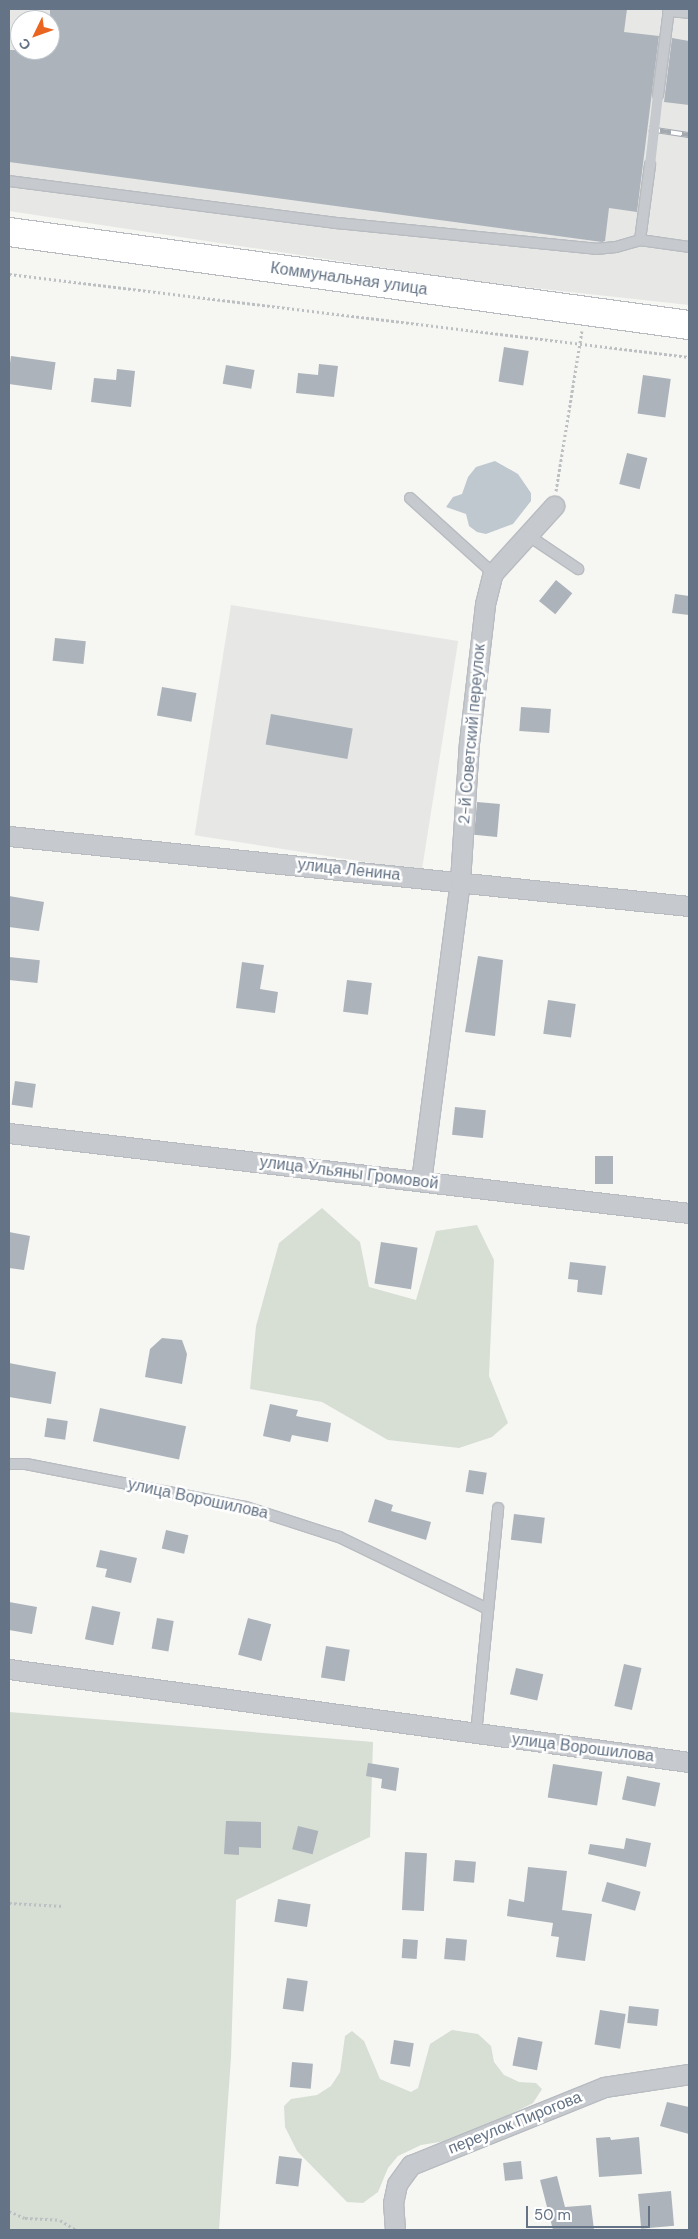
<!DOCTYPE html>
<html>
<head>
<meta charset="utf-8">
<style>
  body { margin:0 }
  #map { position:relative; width:698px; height:2239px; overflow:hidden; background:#f6f7f3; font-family:"DM Sans",sans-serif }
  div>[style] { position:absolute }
  .built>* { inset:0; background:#e7e8e6; transform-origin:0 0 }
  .green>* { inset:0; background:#d7ded4 }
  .water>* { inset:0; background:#bfc8cf }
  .building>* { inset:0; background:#acb3ba; transform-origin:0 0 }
  .path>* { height:3px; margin-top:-1.5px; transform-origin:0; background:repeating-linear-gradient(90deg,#bdc0c2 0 2.5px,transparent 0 5px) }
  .roads { filter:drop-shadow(1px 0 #b8bcc1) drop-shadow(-1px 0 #b8bcc1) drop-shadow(0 1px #b8bcc1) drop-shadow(0 -1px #b8bcc1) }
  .lane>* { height:10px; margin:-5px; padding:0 5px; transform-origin:5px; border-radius:5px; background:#c6c9cd }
  .street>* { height:19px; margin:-9.5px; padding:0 9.5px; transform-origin:9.5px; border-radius:9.5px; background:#c6c9cd }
  .secondary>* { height:28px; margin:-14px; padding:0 14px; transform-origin:14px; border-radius:14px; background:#fff }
  .rail>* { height:5.5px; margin-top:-2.75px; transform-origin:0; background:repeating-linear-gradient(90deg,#fff 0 11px,#a4a9b0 0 22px); box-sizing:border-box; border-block:1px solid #a4a9b0 }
  .lane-bridge>* { height:10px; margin:-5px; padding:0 5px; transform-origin:5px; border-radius:5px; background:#c6c9cd }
  span { translate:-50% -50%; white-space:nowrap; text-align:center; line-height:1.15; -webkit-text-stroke:5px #fff; paint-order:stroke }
  .street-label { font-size:16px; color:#647385 }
  .frame { position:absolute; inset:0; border:10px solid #647385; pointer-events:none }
  .north { position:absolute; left:10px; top:10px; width:50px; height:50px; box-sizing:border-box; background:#fff; border:1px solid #c1c7ce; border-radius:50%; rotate:228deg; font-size:14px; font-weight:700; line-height:20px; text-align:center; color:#647385 }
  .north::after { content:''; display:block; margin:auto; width:18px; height:22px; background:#ea651f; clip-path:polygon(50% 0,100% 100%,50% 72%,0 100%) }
  .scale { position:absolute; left:526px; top:2206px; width:124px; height:22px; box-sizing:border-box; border:2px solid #647385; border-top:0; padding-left:6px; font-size:15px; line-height:18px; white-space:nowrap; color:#647385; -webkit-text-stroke:4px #fff; paint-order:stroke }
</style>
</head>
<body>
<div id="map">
  <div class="built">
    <div style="clip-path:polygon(evenodd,9px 9px,689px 9px,689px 305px,478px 282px,9px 211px,9px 9px,20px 20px,50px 20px,50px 50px,20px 50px,20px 20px)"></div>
    <div style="left:231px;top:605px;width:230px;height:233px;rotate:9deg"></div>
  </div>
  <div class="green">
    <div style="clip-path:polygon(322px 1208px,360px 1242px,369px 1287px,416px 1300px,436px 1231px,477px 1225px,494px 1260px,489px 1376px,508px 1423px,492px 1437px,459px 1448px,388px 1440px,322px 1402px,250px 1389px,256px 1326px,279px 1243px)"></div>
    <div style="clip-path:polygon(9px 1712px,373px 1742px,370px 1837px,236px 1900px,231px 2057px,219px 2230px,9px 2230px)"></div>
    <div style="clip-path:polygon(452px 2030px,478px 2034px,491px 2046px,494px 2062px,504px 2075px,519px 2082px,536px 2083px,542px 2089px,533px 2103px,464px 2138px,421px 2145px,398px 2156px,388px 2168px,378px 2192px,363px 2203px,347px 2202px,297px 2151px,285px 2127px,284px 2106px,291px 2099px,317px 2095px,331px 2086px,340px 2072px,345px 2036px,352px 2031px,364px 2041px,380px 2079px,411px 2092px,418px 2088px,430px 2044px)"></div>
  </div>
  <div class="water">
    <div style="clip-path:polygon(495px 461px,518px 474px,531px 493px,531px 501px,513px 524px,486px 534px,477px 532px,469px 526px,466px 514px,446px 507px,453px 497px,462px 494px,468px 477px,476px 467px)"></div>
  </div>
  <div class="building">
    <div style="clip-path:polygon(50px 9px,627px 9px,624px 32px,659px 36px,637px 212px,609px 208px,605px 241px,602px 242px,9px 162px,9px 50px,50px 50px)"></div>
    <div style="clip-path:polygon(672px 38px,689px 41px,689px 105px,664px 102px)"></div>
    <div style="left:504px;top:347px;width:25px;height:35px;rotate:9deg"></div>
    <div style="left:11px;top:356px;width:45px;height:28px;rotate:8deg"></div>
    <div style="clip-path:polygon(319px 364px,338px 366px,334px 397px,296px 393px,298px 373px,318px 375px)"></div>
    <div style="left:226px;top:365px;width:29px;height:19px;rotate:10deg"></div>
    <div style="clip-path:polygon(117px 369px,135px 371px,131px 407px,91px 402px,94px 378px,116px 380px)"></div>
    <div style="left:643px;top:375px;width:28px;height:39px;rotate:8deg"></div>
    <div style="left:627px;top:453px;width:21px;height:32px;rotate:14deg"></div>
    <div style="left:556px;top:580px;width:21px;height:27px;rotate:39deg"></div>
    <div style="clip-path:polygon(675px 594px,689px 596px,689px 615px,672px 613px)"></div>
    <div style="left:55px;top:638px;width:31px;height:23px;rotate:6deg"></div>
    <div style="left:162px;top:687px;width:35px;height:29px;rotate:10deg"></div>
    <div style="left:521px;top:707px;width:30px;height:24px;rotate:4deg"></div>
    <div style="left:271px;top:714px;width:83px;height:31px;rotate:10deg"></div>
    <div style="left:477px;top:802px;width:23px;height:33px;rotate:5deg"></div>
    <div style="clip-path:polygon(9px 896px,44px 902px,39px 931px,9px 927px)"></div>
    <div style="clip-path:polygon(478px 956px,503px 960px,495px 1036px,465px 1032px)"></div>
    <div style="left:9px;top:957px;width:31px;height:23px;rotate:6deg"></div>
    <div style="clip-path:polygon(242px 962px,264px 965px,260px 989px,278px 992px,275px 1013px,236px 1008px)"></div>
    <div style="left:347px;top:980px;width:25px;height:32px;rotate:7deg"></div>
    <div style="left:548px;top:1000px;width:28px;height:34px;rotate:8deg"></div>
    <div style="left:15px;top:1081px;width:21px;height:24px;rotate:8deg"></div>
    <div style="left:455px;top:1107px;width:31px;height:28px;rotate:6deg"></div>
    <div style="left:595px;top:1156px;width:18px;height:28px"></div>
    <div style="clip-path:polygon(9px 1232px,30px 1236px,24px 1270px,9px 1268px)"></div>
    <div style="left:381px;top:1242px;width:37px;height:42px;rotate:9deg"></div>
    <div style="clip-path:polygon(570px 1262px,606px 1266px,602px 1295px,577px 1292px,578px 1280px,568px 1279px)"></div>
    <div style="clip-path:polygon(162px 1338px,182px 1340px,187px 1354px,182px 1384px,145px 1377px,150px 1349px)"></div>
    <div style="clip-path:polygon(9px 1363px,56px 1372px,51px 1404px,9px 1397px)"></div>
    <div style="clip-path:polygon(270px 1404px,298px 1410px,296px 1416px,331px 1423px,328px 1442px,292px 1435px,290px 1442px,263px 1436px)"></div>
    <div style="left:100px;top:1408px;width:88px;height:34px;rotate:12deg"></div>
    <div style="left:47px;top:1418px;width:21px;height:19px;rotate:8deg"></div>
    <div style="left:469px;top:1470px;width:18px;height:22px;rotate:9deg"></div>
    <div style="clip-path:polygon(375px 1499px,393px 1505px,391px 1511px,431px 1522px,426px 1540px,368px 1522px)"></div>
    <div style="left:514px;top:1514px;width:31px;height:26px;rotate:7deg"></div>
    <div style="left:166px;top:1530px;width:23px;height:19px;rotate:13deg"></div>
    <div style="clip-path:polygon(100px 1550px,137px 1558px,131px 1583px,105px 1577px,107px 1569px,96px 1567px)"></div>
    <div style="clip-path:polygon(9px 1602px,37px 1607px,32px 1634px,9px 1630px)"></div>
    <div style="left:92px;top:1606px;width:29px;height:34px;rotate:12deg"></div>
    <div style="left:157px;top:1618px;width:17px;height:31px;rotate:10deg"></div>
    <div style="left:248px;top:1618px;width:24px;height:38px;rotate:15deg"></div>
    <div style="left:326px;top:1646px;width:24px;height:32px;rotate:9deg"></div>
    <div style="left:624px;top:1664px;width:18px;height:43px;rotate:13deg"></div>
    <div style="left:516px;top:1668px;width:28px;height:27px;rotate:13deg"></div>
    <div style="clip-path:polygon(368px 1763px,399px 1768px,396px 1791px,381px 1788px,382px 1779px,366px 1776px)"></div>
    <div style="left:553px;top:1764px;width:50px;height:34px;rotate:9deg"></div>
    <div style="left:627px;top:1776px;width:34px;height:24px;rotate:12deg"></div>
    <div style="clip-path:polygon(226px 1821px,261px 1822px,261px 1848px,239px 1847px,239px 1855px,224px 1854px)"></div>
    <div style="left:298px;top:1826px;width:21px;height:24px;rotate:14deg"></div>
    <div style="clip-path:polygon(626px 1838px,651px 1843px,646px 1867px,588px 1854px,590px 1844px,624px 1849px)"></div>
    <div style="left:405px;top:1852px;width:22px;height:58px;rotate:3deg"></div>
    <div style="left:455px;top:1860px;width:21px;height:21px;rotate:5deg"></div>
    <div style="clip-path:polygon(528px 1867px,567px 1871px,562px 1910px,592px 1914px,585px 1961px,556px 1957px,559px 1937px,551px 1936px,553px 1923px,507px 1916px,509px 1899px,524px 1902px)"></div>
    <div style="left:607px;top:1882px;width:35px;height:20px;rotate:16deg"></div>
    <div style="left:278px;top:1899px;width:33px;height:23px;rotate:9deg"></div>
    <div style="left:446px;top:1938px;width:21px;height:21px;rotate:5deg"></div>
    <div style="left:403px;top:1939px;width:15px;height:19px;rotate:4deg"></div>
    <div style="left:287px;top:1978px;width:21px;height:31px;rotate:8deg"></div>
    <div style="left:629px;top:2006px;width:30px;height:17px;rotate:6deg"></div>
    <div style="left:600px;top:2010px;width:26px;height:35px;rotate:9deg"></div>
    <div style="left:518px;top:2037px;width:25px;height:29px;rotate:11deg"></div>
    <div style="left:394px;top:2040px;width:20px;height:24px;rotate:9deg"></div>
    <div style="left:292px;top:2062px;width:21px;height:25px;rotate:5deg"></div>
    <div style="clip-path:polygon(667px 2102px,689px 2107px,689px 2134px,660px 2126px)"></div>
    <div style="clip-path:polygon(610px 2137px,611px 2140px,639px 2137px,642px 2174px,599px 2177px,596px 2138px)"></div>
    <div style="left:279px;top:2156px;width:23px;height:28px;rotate:7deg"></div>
    <div style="left:521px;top:2161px;width:18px;height:18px;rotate:84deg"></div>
    <div style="clip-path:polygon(557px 2176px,565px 2207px,591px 2205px,594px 2230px,553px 2230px,540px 2180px)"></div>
    <div style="left:671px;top:2191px;width:35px;height:33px;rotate:85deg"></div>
  </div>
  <div class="path">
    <div style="left:9px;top:274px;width:685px;rotate:6.96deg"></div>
    <div style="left:556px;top:491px;width:162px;rotate:-80.8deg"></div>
    <div style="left:9px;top:1903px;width:54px;rotate:3.2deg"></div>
    <div style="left:9px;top:2211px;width:17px;rotate:24deg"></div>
    <div style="left:25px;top:2218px;width:35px;rotate:3deg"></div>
    <div style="left:60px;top:2220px;width:19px;rotate:32deg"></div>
  </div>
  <div class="roads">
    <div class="lane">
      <div style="left:668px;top:11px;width:21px;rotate:5deg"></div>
      <div style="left:658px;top:95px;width:87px;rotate:-82.7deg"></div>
      <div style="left:9px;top:181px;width:331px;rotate:7.3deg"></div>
      <div style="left:337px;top:223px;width:260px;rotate:5.7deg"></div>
      <div style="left:596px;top:249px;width:20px;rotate:-6deg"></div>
      <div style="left:616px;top:247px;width:25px;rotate:-16deg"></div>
      <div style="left:640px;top:240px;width:49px;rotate:8.1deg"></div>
      <div style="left:640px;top:240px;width:76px;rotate:-82.4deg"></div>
      <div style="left:410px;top:498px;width:112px;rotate:42.1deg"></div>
      <div style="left:526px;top:534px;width:63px;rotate:33.9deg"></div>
      <div style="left:9px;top:1464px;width:17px"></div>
      <div style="left:26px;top:1464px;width:224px;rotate:11.1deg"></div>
      <div style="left:246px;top:1507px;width:98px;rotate:17.9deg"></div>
      <div style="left:339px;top:1537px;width:165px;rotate:25.8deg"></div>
      <div style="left:476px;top:1734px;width:227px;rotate:-84.4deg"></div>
    </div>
    <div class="street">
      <div style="left:9px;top:836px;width:684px;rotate:5.88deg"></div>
      <div style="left:9px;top:1133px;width:685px;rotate:6.71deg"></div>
      <div style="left:421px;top:1181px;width:303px;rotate:-82.6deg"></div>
      <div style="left:460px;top:881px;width:138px;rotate:-86.3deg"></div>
      <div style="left:469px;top:743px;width:140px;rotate:-83.4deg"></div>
      <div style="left:485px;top:604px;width:32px;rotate:-76deg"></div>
      <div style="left:493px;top:573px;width:91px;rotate:-47.7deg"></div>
      <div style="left:9px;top:1669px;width:686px;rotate:7.79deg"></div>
      <div style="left:395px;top:2230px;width:27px;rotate:-94deg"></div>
      <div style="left:393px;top:2203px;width:19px;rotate:-78deg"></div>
      <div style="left:397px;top:2184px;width:24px;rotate:-54deg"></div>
      <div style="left:411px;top:2165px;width:208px;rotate:-22deg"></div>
      <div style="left:604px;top:2087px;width:86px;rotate:-8.7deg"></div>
    </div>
    <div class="secondary">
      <div style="left:9px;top:232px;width:686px;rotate:7.79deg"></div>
    </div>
  </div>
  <div class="rail">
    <div style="left:649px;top:129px;width:40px;rotate:8.5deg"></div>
  </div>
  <div class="lane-bridge">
    <div style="left:650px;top:165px;width:70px;rotate:-83.5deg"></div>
  </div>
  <div class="street-label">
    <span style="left:349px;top:279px;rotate:8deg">Коммунальная улица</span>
    <span style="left:472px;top:734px;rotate:-85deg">2-й Советский переулок</span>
    <span style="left:349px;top:870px;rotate:6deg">улица Ленина</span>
    <span style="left:349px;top:1173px;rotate:7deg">улица Ульяны Громовой</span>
    <span style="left:198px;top:1499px;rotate:12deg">улица Ворошилова</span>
    <span style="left:583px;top:1748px;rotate:7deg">улица Ворошилова</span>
    <span style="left:515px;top:2123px;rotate:-22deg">переулок Пирогова</span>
  </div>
  <div class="frame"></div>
  <div class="north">С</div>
  <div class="scale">50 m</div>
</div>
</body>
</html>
